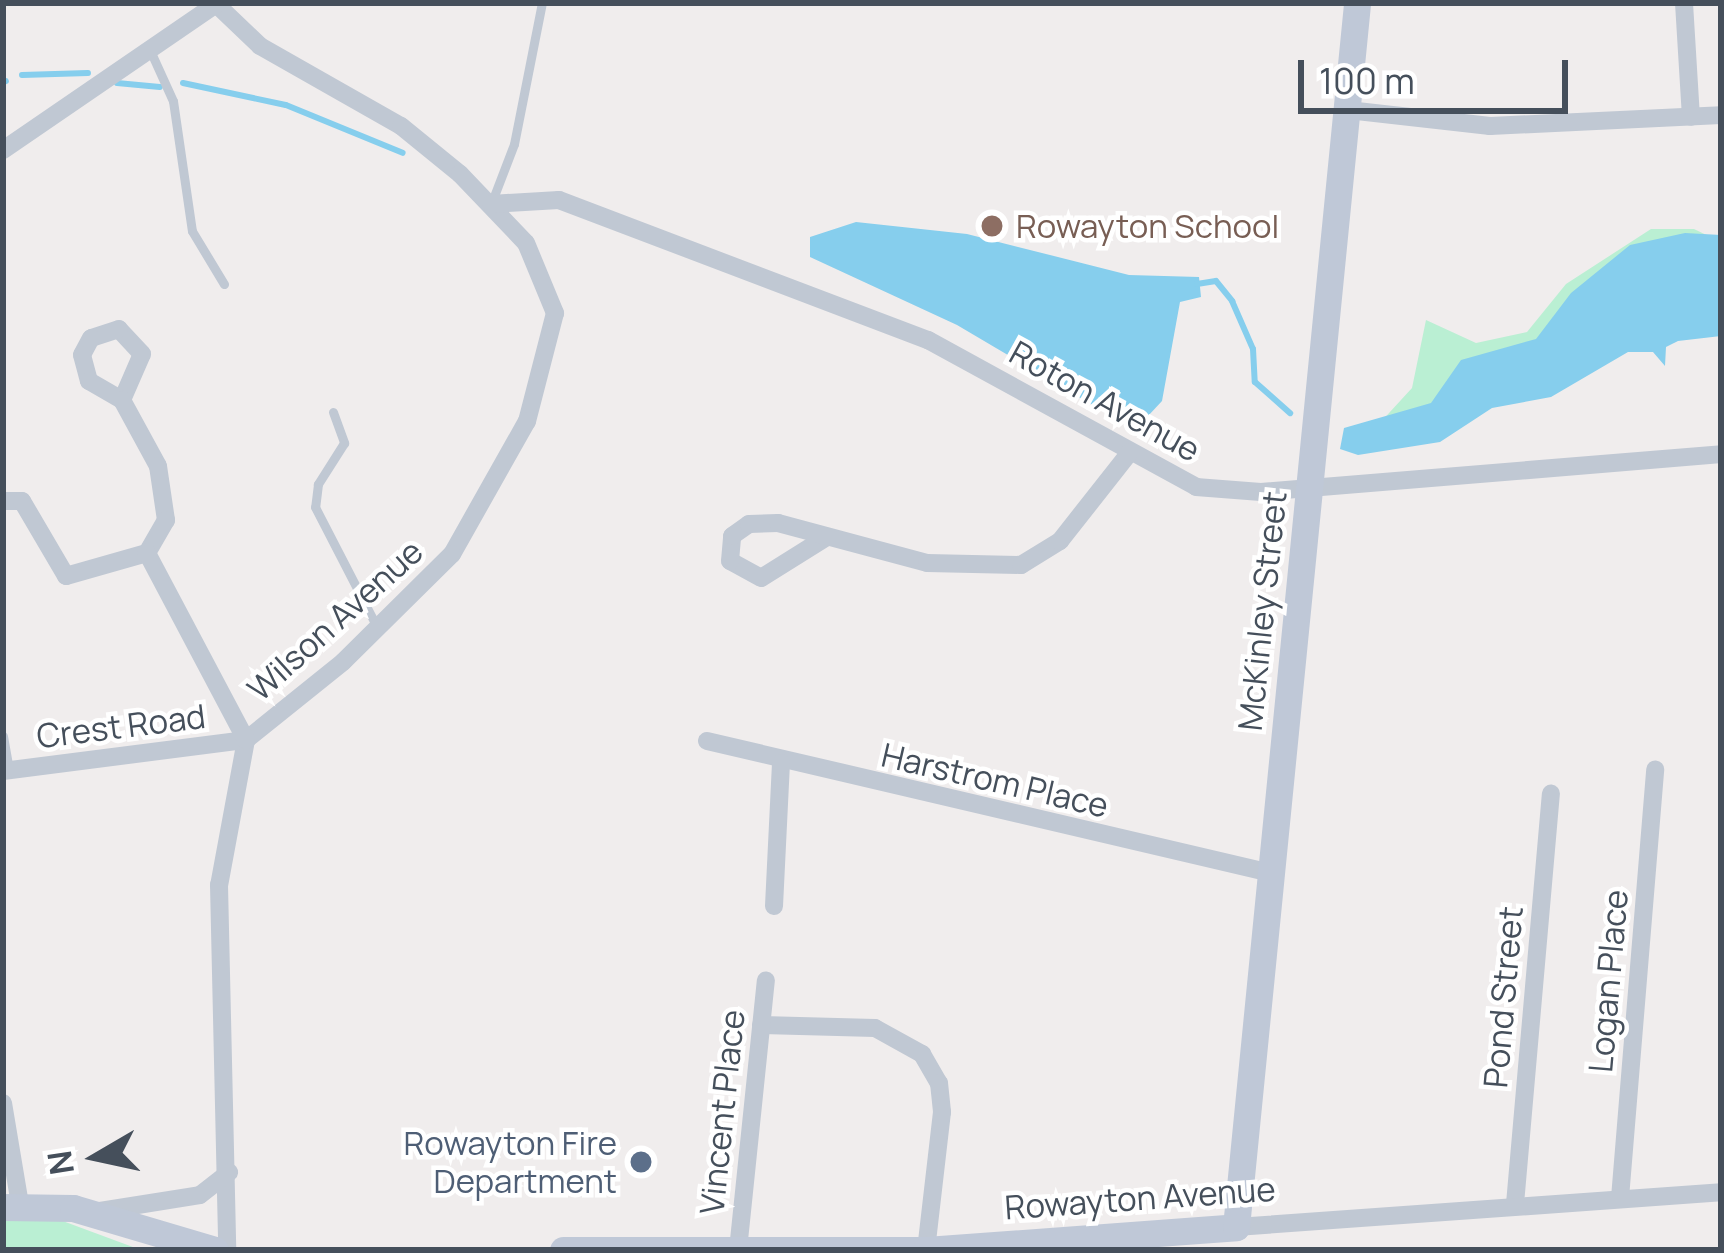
<!DOCTYPE html>
<html>
<head>
<meta charset="utf-8">
<style>
  body { margin:0 }
  #map { position:relative; width:1724px; height:1253px; overflow:hidden; background:#f0eded; font-family:Manrope,sans-serif }
  div>[style] { position:absolute }
  .green>* { inset:0; background:#baefd3 }
  .water>* { inset:0; background:#86ceed }
  .stream>* { height:6px; margin:-3px; padding:0 3px; transform-origin:3px; border-radius:3px; background:#86ceed }
  .service>* { height:9px; margin:-4.5px; padding:0 4.5px; transform-origin:4.5px; border-radius:4.5px; background:#c0c8d3 }
  .minor>* { height:18px; margin:-9px; padding:0 9px; transform-origin:9px; border-radius:9px; background:#c0c8d3 }
  .secondary>* { height:27px; margin:-13.5px; padding:0 13.5px; transform-origin:13.5px; border-radius:13.5px; background:#bfc8d7 }
  .dots>* { width:33px; height:33px; translate:-50% -50%; box-sizing:border-box; border:6px solid #fff; border-radius:50% }
  span { translate:-50% -50%; white-space:nowrap; text-align:center; line-height:1.15; -webkit-text-stroke:9px #fff; paint-order:stroke }
  .education-label { font-size:33px; color:#785e54 }
  .left { translate:0 -50%; text-align:left }
  .street-label { font-size:33px; color:#454f5b }
  .service-label { font-size:33px; color:#4e5e75 }
  .right { translate:-100% -50%; text-align:right }
  .frame { position:absolute; inset:0; border:6px solid #454f5b; pointer-events:none }
  .north { position:absolute; left:36px; top:1097px; width:120px; height:120px; -webkit-text-stroke:9px #fff; paint-order:stroke; rotate:261deg; font-size:33px; font-weight:700; line-height:48px; text-align:center; color:#454f5b }
  .north::after { content:''; display:block; margin:auto; width:42px; height:54px; background:#454f5b; clip-path:polygon(50% 0,100% 100%,50% 72%,0 100%) }
  .scale { position:absolute; left:1298px; top:60px; width:270px; height:54px; box-sizing:border-box; border:6px solid #454f5b; border-top:0; padding-left:15px; font-size:36px; line-height:42px; white-space:nowrap; color:#454f5b; -webkit-text-stroke:9px #fff; paint-order:stroke }
</style>
</head>
<body>
<div id="map">
  <div class="green">
    <div style="clip-path:polygon(1651px 229px,1694px 229px,1721px 242px,1667px 320px,1378px 425px,1412px 388px,1426px 320px,1476px 343px,1527px 332px,1566px 284px)"></div>
    <div style="clip-path:polygon(3px 1218px,60px 1220px,141px 1250px,3px 1250px)"></div>
  </div>
  <div class="water">
    <div style="clip-path:polygon(856px 222px,967px 234px,1129px 275px,1199px 277px,1201px 297px,1180px 302px,1162px 401px,1148px 416px,1121px 422px,957px 325px,810px 257px,810px 237px)"></div>
    <div style="clip-path:polygon(1685px 233px,1721px 235px,1721px 336px,1678px 341px,1666px 347px,1665px 366px,1653px 352px,1628px 352px,1551px 397px,1492px 408px,1440px 442px,1358px 455px,1340px 449px,1344px 428px,1431px 403px,1461px 360px,1536px 339px,1571px 293px,1630px 245px)"></div>
  </div>
  <div class="stream">
    <div style="left:22px;top:75px;width:66px;rotate:-1.7deg"></div>
    <div style="left:3px;top:82px;width:3px;rotate:-18deg"></div>
    <div style="left:117px;top:83px;width:43px;rotate:5.3deg"></div>
    <div style="left:183px;top:83px;width:105px;rotate:12.1deg"></div>
    <div style="left:286px;top:105px;width:126px;rotate:22.3deg"></div>
    <div style="left:1197px;top:284px;width:19px;rotate:-9deg"></div>
    <div style="left:1216px;top:281px;width:26px;rotate:51deg"></div>
    <div style="left:1232px;top:301px;width:52px;rotate:66.4deg"></div>
    <div style="left:1253px;top:349px;width:33px;rotate:87deg"></div>
    <div style="left:1255px;top:382px;width:47px;rotate:41.5deg"></div>
  </div>
  <div class="service">
    <div style="left:149px;top:48px;width:58px;rotate:65.6deg"></div>
    <div style="left:173px;top:101px;width:131px;rotate:81.7deg"></div>
    <div style="left:192px;top:231px;width:62px;rotate:58.9deg"></div>
    <div style="left:491px;top:204px;width:64px;rotate:-69deg"></div>
    <div style="left:514px;top:144px;width:144px;rotate:-78.8deg"></div>
    <div style="left:333px;top:412px;width:33px;rotate:70deg"></div>
    <div style="left:344px;top:443px;width:49px;rotate:122.4deg"></div>
    <div style="left:318px;top:484px;width:23px;rotate:97deg"></div>
    <div style="left:315px;top:507px;width:137px;rotate:62.7deg"></div>
    <div style="left:3px;top:736px;width:35px;rotate:80deg"></div>
  </div>
  <div class="minor">
    <div style="left:215px;top:3px;width:62px;rotate:43.7deg"></div>
    <div style="left:260px;top:46px;width:162px;rotate:29.6deg"></div>
    <div style="left:401px;top:126px;width:76px;rotate:39.1deg"></div>
    <div style="left:460px;top:174px;width:95px;rotate:46.3deg"></div>
    <div style="left:526px;top:243px;width:76px;rotate:67.5deg"></div>
    <div style="left:555px;top:313px;width:112px;rotate:104.5deg"></div>
    <div style="left:527px;top:421px;width:153px;rotate:119.4deg"></div>
    <div style="left:452px;top:554px;width:153px;rotate:135.3deg"></div>
    <div style="left:343px;top:662px;width:124px;rotate:141.2deg"></div>
    <div style="left:246px;top:740px;width:147px;rotate:100.5deg"></div>
    <div style="left:219px;top:885px;width:365px;rotate:88.7deg"></div>
    <div style="left:1684px;top:3px;width:114px;rotate:86.5deg"></div>
    <div style="left:1348px;top:110px;width:143px;rotate:6.4deg"></div>
    <div style="left:1490px;top:126px;width:231px;rotate:-2.7deg"></div>
    <div style="left:3px;top:150px;width:257px;rotate:-34.4deg"></div>
    <div style="left:491px;top:204px;width:68px;rotate:-3.4deg"></div>
    <div style="left:559px;top:200px;width:395px;rotate:20.8deg"></div>
    <div style="left:928px;top:340px;width:306px;rotate:28.7deg"></div>
    <div style="left:1196px;top:487px;width:65px;rotate:4.4deg"></div>
    <div style="left:1261px;top:492px;width:462px;rotate:-4.7deg"></div>
    <div style="left:122px;top:400px;width:50px;rotate:-66.5deg"></div>
    <div style="left:142px;top:354px;width:34px;rotate:-133deg"></div>
    <div style="left:119px;top:329px;width:29px;rotate:162deg"></div>
    <div style="left:91px;top:338px;width:19px;rotate:118deg"></div>
    <div style="left:82px;top:355px;width:27px;rotate:75deg"></div>
    <div style="left:89px;top:381px;width:38px;rotate:30deg"></div>
    <div style="left:122px;top:400px;width:75px;rotate:61.4deg"></div>
    <div style="left:158px;top:466px;width:55px;rotate:81.6deg"></div>
    <div style="left:166px;top:520px;width:38px;rotate:120deg"></div>
    <div style="left:3px;top:501px;width:19px"></div>
    <div style="left:22px;top:501px;width:87px;rotate:59.6deg"></div>
    <div style="left:66px;top:576px;width:84px;rotate:-15.9deg"></div>
    <div style="left:825px;top:538px;width:75px;rotate:148deg"></div>
    <div style="left:761px;top:578px;width:35px;rotate:-151deg"></div>
    <div style="left:730px;top:561px;width:25px;rotate:-85deg"></div>
    <div style="left:732px;top:536px;width:21px;rotate:-35deg"></div>
    <div style="left:749px;top:524px;width:29px;rotate:-2deg"></div>
    <div style="left:778px;top:523px;width:154px;rotate:15deg"></div>
    <div style="left:927px;top:563px;width:94px;rotate:1.2deg"></div>
    <div style="left:1021px;top:565px;width:46px;rotate:-31.6deg"></div>
    <div style="left:1060px;top:541px;width:113px;rotate:-51.8deg"></div>
    <div style="left:707px;top:741px;width:579px;rotate:13.17deg"></div>
    <div style="left:3px;top:771px;width:245px;rotate:-7.3deg"></div>
    <div style="left:246px;top:740px;width:212px;rotate:-117.9deg"></div>
    <div style="left:774px;top:906px;width:143px;rotate:-87.2deg"></div>
    <div style="left:761px;top:1025px;width:114px;rotate:1.5deg"></div>
    <div style="left:875px;top:1028px;width:54px;rotate:29deg"></div>
    <div style="left:922px;top:1054px;width:34px;rotate:60deg"></div>
    <div style="left:939px;top:1083px;width:29px;rotate:84deg"></div>
    <div style="left:942px;top:1112px;width:139px;rotate:96.6deg"></div>
    <div style="left:3px;top:1103px;width:103px;rotate:80.5deg"></div>
    <div style="left:1620px;top:1198px;width:430px;rotate:-85.3deg"></div>
    <div style="left:1515px;top:1204px;width:412px;rotate:-85deg"></div>
    <div style="left:100px;top:1211px;width:101px;rotate:-9.1deg"></div>
    <div style="left:200px;top:1195px;width:37px;rotate:-38deg"></div>
    <div style="left:1236px;top:1227px;width:486px;rotate:-4.1deg"></div>
    <div style="left:738px;top:1250px;width:271px;rotate:-84.1deg"></div>
  </div>
  <div class="secondary">
    <div style="left:3px;top:1207px;width:70px;rotate:0.8deg"></div>
    <div style="left:73px;top:1208px;width:148px;rotate:16.5deg"></div>
    <div style="left:563px;top:1250px;width:363px"></div>
    <div style="left:926px;top:1250px;width:311px;rotate:-4.2deg"></div>
    <div style="left:1236px;top:1227px;width:1230px;rotate:-84.35deg"></div>
  </div>
  <div class="dots">
    <div style="left:992px;top:226px;background:#8d6e63"></div>
    <div style="left:641px;top:1162px;background:#5c6f8a"></div>
  </div>
  <div class="education-label">
    <span class="left" style="left:1016px;top:226px">Rowayton School</span>
  </div>
  <div class="street-label">
    <span style="left:1105px;top:401px;rotate:29deg">Roton Avenue</span>
    <span style="left:1262px;top:611px;rotate:-84deg">McKinley Street</span>
    <span style="left:335px;top:620px;rotate:-42deg">Wilson Avenue</span>
    <span style="left:121px;top:726px;rotate:-7deg">Crest Road</span>
    <span style="left:995px;top:780px;rotate:13deg">Harstrom Place</span>
    <span style="left:1608px;top:981px;rotate:-85deg">Logan Place</span>
    <span style="left:1503px;top:997px;rotate:-85deg">Pond Street</span>
    <span style="left:722px;top:1112px;rotate:-84deg">Vincent Place</span>
    <span style="left:1140px;top:1198px;rotate:-4deg">Rowayton Avenue</span>
  </div>
  <div class="service-label">
    <span class="right" style="left:617px;top:1162px">Rowayton Fire<br>Department</span>
  </div>
  <div class="frame"></div>
  <div class="north">N</div>
  <div class="scale">100 m</div>
</div>
</body>
</html>
